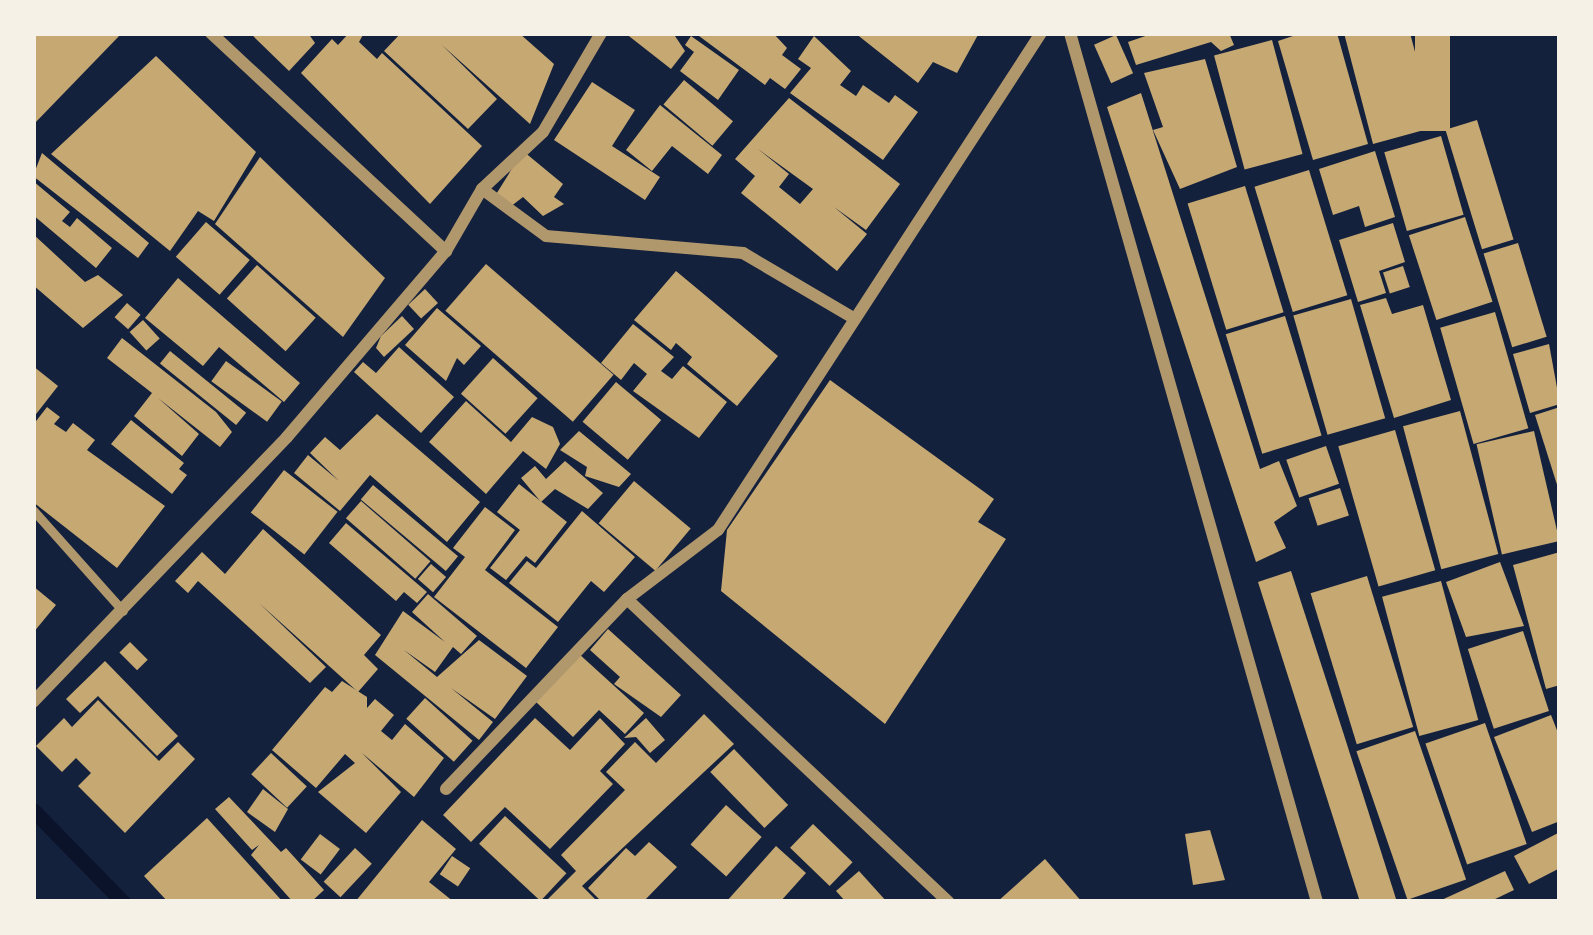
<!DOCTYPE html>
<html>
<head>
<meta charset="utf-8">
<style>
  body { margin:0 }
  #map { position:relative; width:1593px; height:935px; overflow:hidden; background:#14213d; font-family:Mulish,sans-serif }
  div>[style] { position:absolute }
  .stream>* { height:15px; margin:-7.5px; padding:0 7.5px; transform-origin:7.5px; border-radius:7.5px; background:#0b132b }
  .building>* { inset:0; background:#c6a872; transform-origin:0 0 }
  .service>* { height:9px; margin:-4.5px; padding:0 4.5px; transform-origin:4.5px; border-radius:4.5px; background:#b1986c }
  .minor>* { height:12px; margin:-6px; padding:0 6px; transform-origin:6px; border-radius:6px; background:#b1986c }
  span { translate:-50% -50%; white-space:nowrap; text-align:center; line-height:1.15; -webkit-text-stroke:10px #f6f1e7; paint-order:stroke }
  .frame { position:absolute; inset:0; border:36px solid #f6f1e7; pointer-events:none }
</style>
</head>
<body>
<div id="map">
  <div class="stream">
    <div style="left:33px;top:810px;width:129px;rotate:45.6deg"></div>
  </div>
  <div class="building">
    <div style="clip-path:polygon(33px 33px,122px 33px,33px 125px)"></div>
    <div style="clip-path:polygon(250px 33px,308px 33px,315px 43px,289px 71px)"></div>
    <div style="clip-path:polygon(349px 33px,364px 33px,359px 42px,377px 59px,382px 53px,482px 146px,430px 204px,301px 73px,332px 39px,338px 45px)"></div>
    <div style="clip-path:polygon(401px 33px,519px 33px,554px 64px,530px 124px,442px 45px,497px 99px,468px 129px,384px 51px)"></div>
    <div style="clip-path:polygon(625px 33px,673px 33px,685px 51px,671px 69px)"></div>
    <div style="clip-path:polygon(695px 33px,773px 33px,787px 48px,782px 55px,801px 69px,785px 89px,770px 78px,765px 85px)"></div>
    <div style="clip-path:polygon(855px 33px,979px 33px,957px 73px,933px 62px,918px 83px)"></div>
    <div style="clip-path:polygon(1154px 33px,1229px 33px,1234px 45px,1221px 51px,1211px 42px,1136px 65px,1128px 42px)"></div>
    <div style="clip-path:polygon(1302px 33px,1337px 33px,1368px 144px,1313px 160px,1278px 41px)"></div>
    <div style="clip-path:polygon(1344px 33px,1410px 33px,1435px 127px,1373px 144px)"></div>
    <div style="left:1415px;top:33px;width:35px;height:98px"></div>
    <div style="left:1116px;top:35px;width:42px;height:24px;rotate:66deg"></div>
    <div style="clip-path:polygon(691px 36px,739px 70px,718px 100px,680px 71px,694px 52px,685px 45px)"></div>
    <div style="clip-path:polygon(814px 36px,851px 71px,840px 85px,856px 96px,863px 85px,889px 103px,895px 95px,918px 112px,883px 160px,790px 93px,811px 68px,798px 59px)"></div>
    <div style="left:1272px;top:40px;width:118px;height:60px;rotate:75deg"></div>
    <div style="clip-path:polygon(156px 56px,256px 152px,214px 221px,198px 211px,170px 251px,51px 154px)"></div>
    <div style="clip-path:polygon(1205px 59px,1237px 167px,1180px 189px,1153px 130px,1163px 127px,1144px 73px)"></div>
    <div style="left:684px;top:80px;width:64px;height:32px;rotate:40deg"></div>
    <div style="clip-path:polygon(592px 82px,635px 110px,612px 146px,660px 177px,645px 200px,554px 140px)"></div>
    <div style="clip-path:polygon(1141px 93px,1260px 469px,1279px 461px,1297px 506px,1274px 522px,1286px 548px,1256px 562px,1107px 107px)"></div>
    <div style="clip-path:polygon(evenodd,789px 98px,900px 184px,866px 230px,834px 207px,867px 234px,837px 271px,741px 193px,755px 176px,735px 159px,789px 98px,758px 149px,813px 189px,800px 204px,779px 187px,789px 174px,758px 149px)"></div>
    <div style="clip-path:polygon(660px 105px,722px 155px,708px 174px,672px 146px,652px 171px,626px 150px)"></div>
    <div style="left:1477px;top:120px;width:125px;height:33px;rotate:73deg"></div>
    <div style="left:1441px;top:136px;width:82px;height:59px;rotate:74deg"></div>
    <div style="clip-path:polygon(523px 151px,563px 184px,554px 197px,564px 204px,543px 216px,523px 197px,510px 207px,495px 196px)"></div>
    <div style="clip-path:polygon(1375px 151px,1395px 217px,1365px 227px,1359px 206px,1333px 215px,1319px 169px)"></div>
    <div style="clip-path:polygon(42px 153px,149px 243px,138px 258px,33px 176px)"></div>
    <div style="clip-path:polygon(260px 157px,385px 278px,343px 337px,215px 224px)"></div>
    <div style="left:1309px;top:170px;width:131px;height:57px;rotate:73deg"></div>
    <div style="clip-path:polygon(33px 181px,70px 212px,62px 221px,70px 227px,77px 218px,112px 248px,96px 268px,33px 215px)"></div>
    <div style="left:1245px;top:186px;width:132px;height:60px;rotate:73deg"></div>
    <div style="left:1465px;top:217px;width:89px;height:59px;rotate:72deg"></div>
    <div style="left:206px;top:222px;width:58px;height:46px;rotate:41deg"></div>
    <div style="clip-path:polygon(1393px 223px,1405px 262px,1379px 271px,1386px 293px,1358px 302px,1339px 240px)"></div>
    <div style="clip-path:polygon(33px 234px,85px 282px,98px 275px,123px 295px,83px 328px,33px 285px)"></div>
    <div style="left:1518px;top:243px;width:98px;height:36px;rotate:73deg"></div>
    <div style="left:486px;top:264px;width:169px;height:62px;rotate:41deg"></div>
    <div style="left:257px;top:265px;width:79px;height:45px;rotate:42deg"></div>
    <div style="left:1403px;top:266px;width:22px;height:21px;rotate:72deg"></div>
    <div style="clip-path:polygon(676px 271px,778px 356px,737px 406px,687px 364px,692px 357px,676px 343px,671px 350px,634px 320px)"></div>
    <div style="clip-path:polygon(178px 278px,300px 383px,284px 402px,219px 347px,203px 366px,145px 318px)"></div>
    <div style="left:425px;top:289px;width:19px;height:23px;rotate:47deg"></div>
    <div style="clip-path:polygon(1386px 298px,1392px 314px,1423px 305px,1451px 400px,1394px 418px,1360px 305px)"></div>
    <div style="left:1351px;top:299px;width:124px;height:60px;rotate:74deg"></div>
    <div style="left:127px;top:303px;width:18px;height:19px;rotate:41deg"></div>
    <div style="clip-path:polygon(437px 308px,481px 346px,464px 365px,457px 358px,446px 381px,405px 345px)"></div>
    <div style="left:1495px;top:312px;width:121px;height:57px;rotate:74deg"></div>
    <div style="clip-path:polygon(402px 316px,414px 329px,384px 357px,376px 348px,381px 336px)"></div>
    <div style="left:1285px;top:316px;width:125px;height:62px;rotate:73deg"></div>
    <div style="left:143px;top:320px;width:25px;height:18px;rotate:48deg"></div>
    <div style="clip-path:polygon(633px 324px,674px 357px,661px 371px,672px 379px,683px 366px,727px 402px,699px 438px,633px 391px,647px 374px,634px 363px,621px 380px,601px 363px)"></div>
    <div style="clip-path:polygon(122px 338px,216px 412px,232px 432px,220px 447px,158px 398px,199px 434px,182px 456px,134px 416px,152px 393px,107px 358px)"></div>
    <div style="clip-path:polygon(1549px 344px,1560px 404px,1530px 413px,1513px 354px)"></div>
    <div style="clip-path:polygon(399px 347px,454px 397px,421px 433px,354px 372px,363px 362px,376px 373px)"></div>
    <div style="left:170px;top:351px;width:98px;height:16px;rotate:39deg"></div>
    <div style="left:493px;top:358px;width:60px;height:48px;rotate:42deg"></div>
    <div style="left:226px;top:361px;width:69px;height:25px;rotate:36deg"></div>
    <div style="clip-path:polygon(33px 366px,58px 386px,33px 418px)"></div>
    <div style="clip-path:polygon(830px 380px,994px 499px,978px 522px,1006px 539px,885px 724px,721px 591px,727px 530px)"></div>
    <div style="left:616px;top:382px;width:59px;height:52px;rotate:40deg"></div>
    <div style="clip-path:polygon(466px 401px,511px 442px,532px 417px,553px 427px,560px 444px,546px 469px,523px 451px,486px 494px,429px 442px)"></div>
    <div style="clip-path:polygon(47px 407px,60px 417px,54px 424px,66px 432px,73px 423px,95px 440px,87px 450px,165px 506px,117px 568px,33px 502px,33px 425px)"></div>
    <div style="clip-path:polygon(1560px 407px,1560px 491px,1559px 491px,1535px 415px)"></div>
    <div style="left:1460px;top:411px;width:148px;height:59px;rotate:75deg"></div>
    <div style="clip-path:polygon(377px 414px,480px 502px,447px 542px,370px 475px,340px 511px,294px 473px,308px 455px,339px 481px,310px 453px,325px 437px,340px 450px)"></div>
    <div style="clip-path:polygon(131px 420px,184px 463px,179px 469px,187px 475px,172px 494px,111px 444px)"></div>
    <div style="left:1395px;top:430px;width:146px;height:59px;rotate:74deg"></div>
    <div style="clip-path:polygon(579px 431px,631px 474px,619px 487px,585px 476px,587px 467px,560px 450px)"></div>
    <div style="left:1534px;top:431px;width:113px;height:59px;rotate:77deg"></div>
    <div style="left:1326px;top:446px;width:40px;height:42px;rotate:71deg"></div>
    <div style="clip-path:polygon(565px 461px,603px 493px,588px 509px,555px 489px,541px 502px,521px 478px,535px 466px,546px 479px)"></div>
    <div style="left:284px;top:470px;width:68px;height:54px;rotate:38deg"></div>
    <div style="left:634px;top:481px;width:74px;height:55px;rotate:40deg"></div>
    <div style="clip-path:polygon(519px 484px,567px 522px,535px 563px,526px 556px,506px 580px,490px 568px,520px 530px,497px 512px)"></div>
    <div style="left:373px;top:485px;width:111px;height:19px;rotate:40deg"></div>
    <div style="left:1340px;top:488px;width:29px;height:33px;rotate:72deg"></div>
    <div style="left:361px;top:501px;width:92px;height:23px;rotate:41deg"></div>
    <div style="clip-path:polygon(485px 507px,515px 530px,485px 570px,558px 627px,526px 668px,434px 597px,465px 557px,453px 548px)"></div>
    <div style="clip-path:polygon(582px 511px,635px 557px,604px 592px,591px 581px,558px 622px,509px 583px,527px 561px,536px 568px)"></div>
    <div style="clip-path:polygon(346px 523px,427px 592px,417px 603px,404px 592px,396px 601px,329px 543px)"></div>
    <div style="clip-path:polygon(263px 529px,381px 635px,364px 655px,378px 669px,358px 692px,259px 603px,326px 667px,310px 683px,198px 581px,188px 593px,175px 581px,202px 552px,225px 574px)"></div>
    <div style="clip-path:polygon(1560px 552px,1560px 685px,1546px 689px,1513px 565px)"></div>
    <div style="clip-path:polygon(1500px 562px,1524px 626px,1466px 637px,1446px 582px)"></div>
    <div style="left:431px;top:564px;width:20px;height:20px;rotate:41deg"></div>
    <div style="clip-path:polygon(1291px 571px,1344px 735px,1397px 902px,1360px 902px,1258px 582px)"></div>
    <div style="left:1367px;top:576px;width:158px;height:59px;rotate:73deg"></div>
    <div style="left:1441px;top:581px;width:144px;height:61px;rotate:75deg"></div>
    <div style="clip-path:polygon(33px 586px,56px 605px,33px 633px)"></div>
    <div style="clip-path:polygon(428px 594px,477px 636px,461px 654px,453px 647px,435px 672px,404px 650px,437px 677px,479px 640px,527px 676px,495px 719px,451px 688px,493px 722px,479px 740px,375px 655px,403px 611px,445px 642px,412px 612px)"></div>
    <div style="clip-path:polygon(608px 629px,681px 695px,661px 717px,614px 684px,620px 677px,590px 650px)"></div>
    <div style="left:1523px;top:631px;width:84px;height:58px;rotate:72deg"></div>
    <div style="left:130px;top:642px;width:25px;height:15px;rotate:45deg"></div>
    <div style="clip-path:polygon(578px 653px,644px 713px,625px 734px,599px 710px,573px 737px,535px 701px)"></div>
    <div style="clip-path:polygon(105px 661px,178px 736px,157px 756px,98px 696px,80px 713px,66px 699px)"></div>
    <div style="clip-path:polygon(342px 681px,367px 697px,367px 708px,375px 699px,394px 715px,381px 731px,392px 740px,405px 724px,444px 758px,414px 797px,362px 753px,401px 792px,366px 833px,318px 792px,355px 763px,345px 754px,316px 788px,272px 750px,325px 687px,332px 692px)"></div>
    <div style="left:425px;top:698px;width:64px;height:28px;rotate:42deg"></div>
    <div style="clip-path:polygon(98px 700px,159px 761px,178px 742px,195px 759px,125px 833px,78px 786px,91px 773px,76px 758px,62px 772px,36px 746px,64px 718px,72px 727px)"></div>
    <div style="clip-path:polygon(704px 714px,734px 744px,582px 886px,598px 902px,545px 902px,576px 871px,561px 855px,625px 790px,606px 772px,635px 742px,656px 763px)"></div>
    <div style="clip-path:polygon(1551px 715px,1560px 738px,1560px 821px,1532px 832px,1494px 737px)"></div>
    <div style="clip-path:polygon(535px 718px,570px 750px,600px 718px,625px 744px,600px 771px,613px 784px,550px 849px,505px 807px,471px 842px,443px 815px)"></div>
    <div style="clip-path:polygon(646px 718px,665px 740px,650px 753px,636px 737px,624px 738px)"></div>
    <div style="left:1485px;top:723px;width:128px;height:63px;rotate:71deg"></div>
    <div style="left:1415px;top:731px;width:157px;height:62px;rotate:71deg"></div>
    <div style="left:734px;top:749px;width:78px;height:33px;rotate:46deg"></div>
    <div style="left:271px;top:753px;width:49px;height:29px;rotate:43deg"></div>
    <div style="clip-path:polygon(263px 789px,288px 809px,275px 832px,247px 812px)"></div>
    <div style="clip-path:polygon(229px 797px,281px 852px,286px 848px,324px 890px,311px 902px,293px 902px,251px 855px,259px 845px,252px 850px,215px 809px)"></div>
    <div style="left:726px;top:805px;width:48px;height:53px;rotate:42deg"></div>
    <div style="left:505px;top:816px;width:84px;height:38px;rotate:43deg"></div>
    <div style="clip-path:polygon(207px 818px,283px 902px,168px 902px,144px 876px)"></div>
    <div style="clip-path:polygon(422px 820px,456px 849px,429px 882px,454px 902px,355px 902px)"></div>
    <div style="left:813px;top:824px;width:55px;height:33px;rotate:44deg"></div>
    <div style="clip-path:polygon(1210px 830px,1225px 880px,1193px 885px,1185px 834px)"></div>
    <div style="clip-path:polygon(1560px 832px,1560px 868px,1529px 884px,1514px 856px)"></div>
    <div style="left:320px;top:834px;width:25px;height:32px;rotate:37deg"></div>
    <div style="clip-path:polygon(649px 842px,677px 867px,643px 902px,602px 902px,588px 888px,626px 848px,635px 856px)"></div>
    <div style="clip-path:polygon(776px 846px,806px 873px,780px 902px,726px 902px)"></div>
    <div style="left:355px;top:848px;width:23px;height:46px;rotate:43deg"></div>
    <div style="left:452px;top:856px;width:22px;height:22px;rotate:34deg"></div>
    <div style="clip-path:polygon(1045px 859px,1082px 902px,997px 902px)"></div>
    <div style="clip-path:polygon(859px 871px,887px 902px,846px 902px,836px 891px)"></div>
    <div style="clip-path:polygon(1505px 871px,1514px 890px,1489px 902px,1437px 902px)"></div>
  </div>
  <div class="service">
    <div style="left:33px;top:510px;width:135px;rotate:48.3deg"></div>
  </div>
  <div class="minor">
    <div style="left:211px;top:33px;width:321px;rotate:42.9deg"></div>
    <div style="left:1070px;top:33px;width:903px;rotate:74.13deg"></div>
    <div style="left:482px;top:189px;width:79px;rotate:36.3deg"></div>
    <div style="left:546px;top:236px;width:198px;rotate:4.9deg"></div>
    <div style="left:743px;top:253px;width:124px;rotate:30.5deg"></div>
    <div style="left:627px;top:599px;width:114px;rotate:-37.2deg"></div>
    <div style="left:718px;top:530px;width:593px;rotate:-56.98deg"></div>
    <div style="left:33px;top:702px;width:367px;rotate:-46.2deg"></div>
    <div style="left:287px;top:437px;width:245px;rotate:-49.5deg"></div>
    <div style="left:446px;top:251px;width:72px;rotate:-59.9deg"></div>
    <div style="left:482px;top:189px;width:83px;rotate:-43.1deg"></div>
    <div style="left:543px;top:132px;width:115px;rotate:-59.6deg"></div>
    <div style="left:446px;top:789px;width:262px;rotate:-46.4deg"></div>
    <div style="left:627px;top:599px;width:442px;rotate:43.3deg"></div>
  </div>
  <div class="frame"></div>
</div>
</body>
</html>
